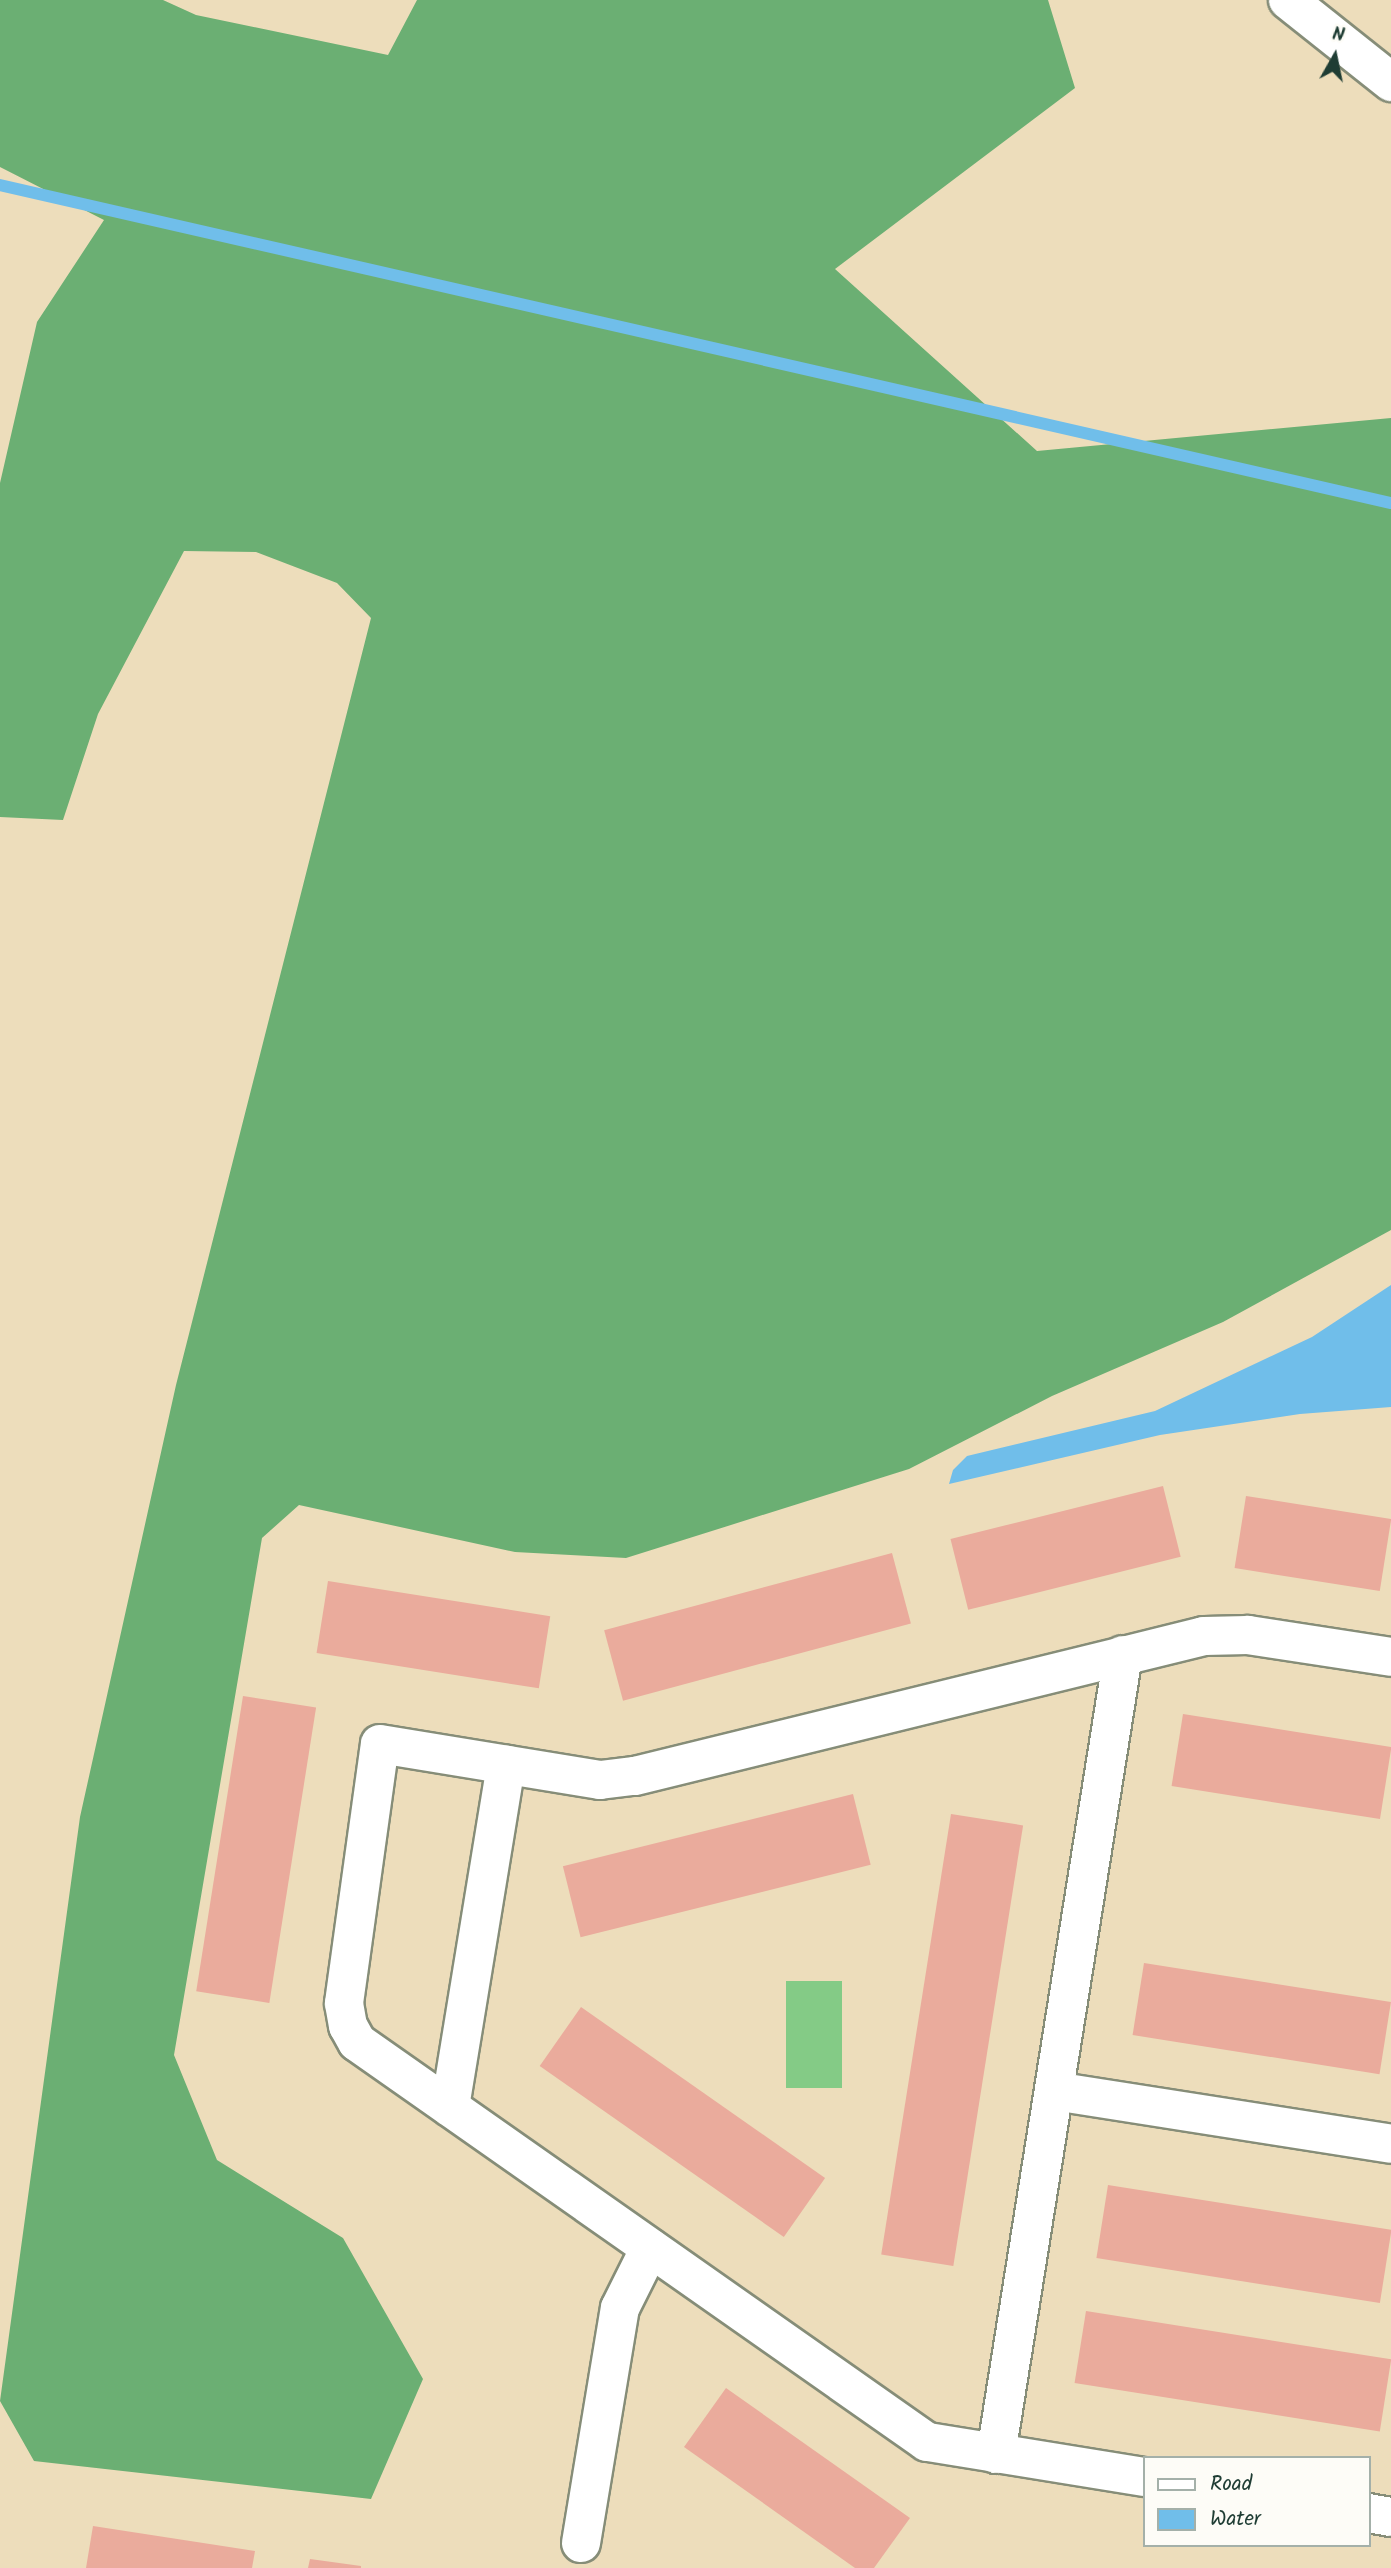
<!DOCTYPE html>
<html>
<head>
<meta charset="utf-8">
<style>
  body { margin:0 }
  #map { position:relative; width:1391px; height:2568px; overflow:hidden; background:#edddbb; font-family:Kalam,sans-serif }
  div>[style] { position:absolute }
  .green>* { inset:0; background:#84cb86; transform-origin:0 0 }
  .forest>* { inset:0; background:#6baf73 }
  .water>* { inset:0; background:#70beea }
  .stream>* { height:12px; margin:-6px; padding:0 6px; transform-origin:6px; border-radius:6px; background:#70beea }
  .building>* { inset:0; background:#eaab9c; transform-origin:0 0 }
  .roads { filter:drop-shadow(2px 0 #868d78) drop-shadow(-2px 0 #868d78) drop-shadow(0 2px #868d78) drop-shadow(0 -2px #868d78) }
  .minor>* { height:38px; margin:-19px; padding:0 19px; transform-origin:19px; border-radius:19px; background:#fff }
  span { translate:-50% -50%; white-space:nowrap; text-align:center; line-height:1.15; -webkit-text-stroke:6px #fdfcf7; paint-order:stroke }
  .legend { position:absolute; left:1143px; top:2456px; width:228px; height:91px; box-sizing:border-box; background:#fdfcf7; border:2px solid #a4b0a9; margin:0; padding:9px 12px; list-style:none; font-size:21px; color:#1f3d34 }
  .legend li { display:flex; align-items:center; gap:14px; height:35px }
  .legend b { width:35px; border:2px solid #a4b0a9 }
  .north { position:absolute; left:1300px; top:21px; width:70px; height:70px; -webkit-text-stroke:5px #fdfcf7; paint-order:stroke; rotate:9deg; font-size:19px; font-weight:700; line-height:28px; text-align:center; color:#1f3d34 }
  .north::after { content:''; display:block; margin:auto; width:24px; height:32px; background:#1f3d34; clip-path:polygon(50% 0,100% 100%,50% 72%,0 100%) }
</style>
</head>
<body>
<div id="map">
  <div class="green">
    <div style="left:786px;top:1981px;width:56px;height:107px"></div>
  </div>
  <div class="forest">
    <div style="clip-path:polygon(0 0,163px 0,196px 15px,388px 55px,417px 0,1048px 0,1075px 88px,835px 269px,1037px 451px,1391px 418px,1391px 1230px,1223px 1322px,1052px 1396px,909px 1469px,626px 1558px,515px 1552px,299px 1505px,262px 1538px,174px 2055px,217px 2160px,343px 2238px,423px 2379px,371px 2499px,34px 2461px,0 2401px,80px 1817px,176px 1385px,371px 618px,337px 583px,256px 552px,184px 551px,98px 714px,63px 820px,0 817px,0 483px,37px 322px,104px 220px,0 167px)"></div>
  </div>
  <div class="water">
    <div style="clip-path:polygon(1391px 1285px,1391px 1407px,1300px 1414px,1160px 1435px,949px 1484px,953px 1470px,967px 1456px,1155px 1411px,1312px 1337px)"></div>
  </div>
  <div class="stream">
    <div style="left:0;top:185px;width:1427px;rotate:12.88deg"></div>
  </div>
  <div class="building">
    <div style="left:1163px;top:1486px;width:73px;height:219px;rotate:76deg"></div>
    <div style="left:1246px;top:1496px;width:147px;height:73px;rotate:9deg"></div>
    <div style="left:892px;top:1553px;width:73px;height:298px;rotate:75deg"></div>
    <div style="left:328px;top:1581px;width:225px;height:73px;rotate:9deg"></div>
    <div style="left:243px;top:1696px;width:74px;height:299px;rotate:9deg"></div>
    <div style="left:1183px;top:1714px;width:211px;height:73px;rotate:9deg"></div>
    <div style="left:853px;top:1794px;width:73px;height:299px;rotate:76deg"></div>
    <div style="left:951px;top:1814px;width:73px;height:446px;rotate:9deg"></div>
    <div style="left:1144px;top:1963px;width:250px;height:73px;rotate:9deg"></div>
    <div style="left:581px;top:2007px;width:298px;height:72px;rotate:35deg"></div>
    <div style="left:1108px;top:2185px;width:287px;height:74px;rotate:9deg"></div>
    <div style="left:1086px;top:2311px;width:309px;height:73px;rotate:9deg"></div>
    <div style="clip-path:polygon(726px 2388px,910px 2518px,874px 2568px,855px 2568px,684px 2447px)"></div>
    <div style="clip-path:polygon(93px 2526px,255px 2551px,252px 2568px,86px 2568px)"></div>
    <div style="clip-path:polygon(310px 2559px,361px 2566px,361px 2568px,308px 2568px)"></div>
  </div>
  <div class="roads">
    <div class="minor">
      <div style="left:1288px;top:0;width:132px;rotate:38.5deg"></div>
      <div style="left:1054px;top:2091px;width:341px;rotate:8.9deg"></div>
      <div style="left:450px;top:2107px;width:347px;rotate:-80.7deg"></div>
      <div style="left:996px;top:2454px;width:809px;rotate:-80.97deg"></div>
      <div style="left:1144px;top:2477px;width:220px;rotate:-170.8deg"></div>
      <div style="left:927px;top:2442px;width:696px;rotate:-144.94deg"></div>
      <div style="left:357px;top:2042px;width:18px;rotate:-119deg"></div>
      <div style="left:348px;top:2026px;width:23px;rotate:-100deg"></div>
      <div style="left:344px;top:2003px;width:261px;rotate:-82.1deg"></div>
      <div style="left:380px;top:1744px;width:223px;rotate:9.3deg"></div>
      <div style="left:600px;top:1780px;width:35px;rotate:-7deg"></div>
      <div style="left:635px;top:1776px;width:586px;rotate:-13.82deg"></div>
      <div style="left:1204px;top:1636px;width:44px;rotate:-1.3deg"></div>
      <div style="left:1248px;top:1635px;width:145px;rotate:8.7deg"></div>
      <div style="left:1368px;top:2513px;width:23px;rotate:10deg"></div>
      <div style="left:581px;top:2543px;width:238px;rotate:-80.6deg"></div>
      <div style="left:620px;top:2308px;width:67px;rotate:-63.4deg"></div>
    </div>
  </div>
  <ul class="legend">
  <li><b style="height:9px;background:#fff"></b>Road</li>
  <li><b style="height:19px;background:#70beea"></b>Water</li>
  </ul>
  <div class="north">N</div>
</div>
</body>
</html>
